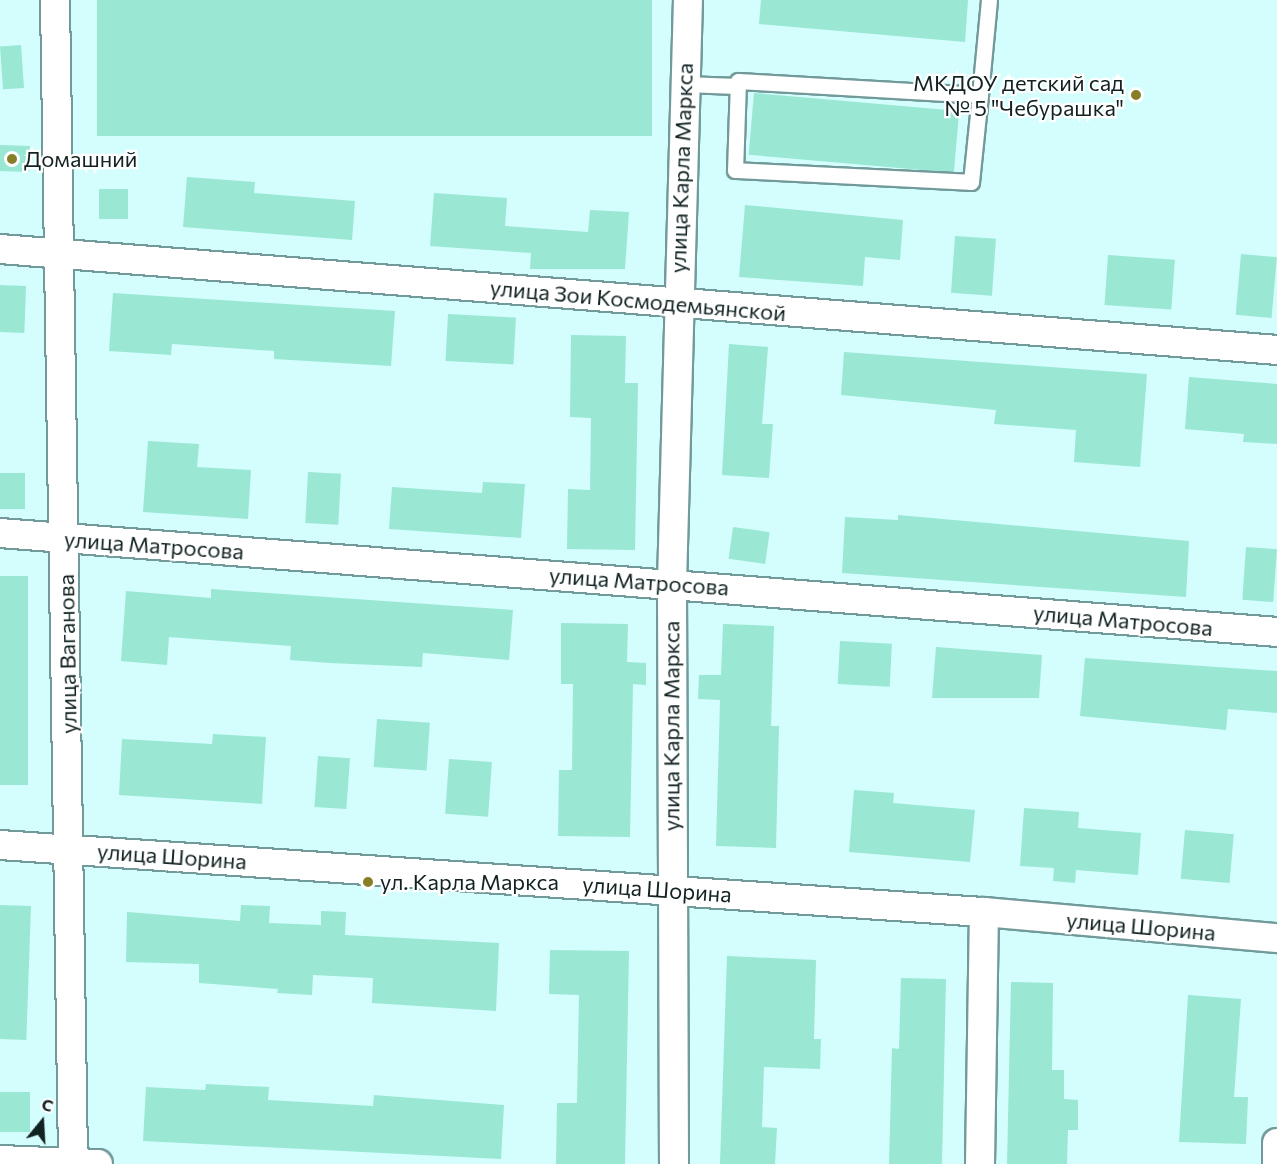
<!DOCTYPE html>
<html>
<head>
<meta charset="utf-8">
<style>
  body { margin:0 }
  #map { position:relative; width:1277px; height:1164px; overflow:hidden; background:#d3fefd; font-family:Commissioner,sans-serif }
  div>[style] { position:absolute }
  .building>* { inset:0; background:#9ae7d4; transform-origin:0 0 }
  .roads { filter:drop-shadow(2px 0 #739a9a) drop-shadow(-2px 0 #739a9a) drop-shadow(0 2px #739a9a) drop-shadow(0 -2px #739a9a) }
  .lane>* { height:15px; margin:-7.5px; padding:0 7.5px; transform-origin:7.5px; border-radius:7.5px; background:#fff }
  .street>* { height:28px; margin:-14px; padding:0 14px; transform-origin:14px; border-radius:14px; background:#fff }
  .dots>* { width:16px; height:16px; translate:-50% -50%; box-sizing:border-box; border:3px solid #fff; border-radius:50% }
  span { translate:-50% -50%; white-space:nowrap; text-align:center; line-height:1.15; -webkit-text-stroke:4.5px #fff; paint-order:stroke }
  .poi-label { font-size:22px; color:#122222 }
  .right { translate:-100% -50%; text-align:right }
  .left { translate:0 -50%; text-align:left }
  .street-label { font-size:22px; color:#122222 }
  .north { position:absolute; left:12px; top:1092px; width:60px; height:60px; -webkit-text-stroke:4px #fff; paint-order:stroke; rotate:18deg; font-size:16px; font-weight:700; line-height:24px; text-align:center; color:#122222 }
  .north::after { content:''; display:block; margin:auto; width:21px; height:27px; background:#122222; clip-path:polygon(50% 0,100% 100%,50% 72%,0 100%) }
</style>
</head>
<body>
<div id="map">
  <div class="building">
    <div style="left:97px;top:0;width:555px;height:136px"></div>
    <div style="clip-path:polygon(761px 0,968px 0,965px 42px,759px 24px)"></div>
    <div style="left:21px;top:45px;width:43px;height:21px;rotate:86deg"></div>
    <div style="left:754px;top:93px;width:206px;height:62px;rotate:5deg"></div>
    <div style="left:0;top:145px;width:30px;height:26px;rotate:2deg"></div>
    <div style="clip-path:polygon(187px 177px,255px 182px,254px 193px,355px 201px,352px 240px,183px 227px)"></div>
    <div style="left:99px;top:189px;width:29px;height:30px"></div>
    <div style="clip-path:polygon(434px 193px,507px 198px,505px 226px,588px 232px,590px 210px,629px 212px,625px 269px,530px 269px,531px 253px,430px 246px)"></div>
    <div style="clip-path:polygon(745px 205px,903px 220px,900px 260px,865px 257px,863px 286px,739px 277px)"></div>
    <div style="left:955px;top:236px;width:41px;height:57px;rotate:4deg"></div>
    <div style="left:1241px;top:254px;width:36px;height:61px;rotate:5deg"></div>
    <div style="left:1108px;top:255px;width:67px;height:50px;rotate:4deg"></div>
    <div style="left:0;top:285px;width:26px;height:47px;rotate:2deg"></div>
    <div style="clip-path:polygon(113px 293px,395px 311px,391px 366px,274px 359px,274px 351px,172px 344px,171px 355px,109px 351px)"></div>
    <div style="left:448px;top:314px;width:68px;height:47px;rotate:3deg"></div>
    <div style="clip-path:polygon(571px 335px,626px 336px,625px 383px,638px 383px,635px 550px,567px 549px,568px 489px,590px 490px,591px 418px,570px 417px)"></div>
    <div style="clip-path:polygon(729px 344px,768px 347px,762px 424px,773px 424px,769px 478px,722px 475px)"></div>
    <div style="clip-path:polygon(844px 352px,1147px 374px,1140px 467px,1074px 462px,1076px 430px,994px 424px,996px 410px,841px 395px)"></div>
    <div style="clip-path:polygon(1189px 377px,1277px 384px,1277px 444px,1243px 442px,1244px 434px,1185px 429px)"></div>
    <div style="clip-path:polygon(148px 441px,199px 444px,197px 467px,251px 470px,248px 519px,143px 512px)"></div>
    <div style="left:308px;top:472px;width:33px;height:51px;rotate:3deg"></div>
    <div style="left:0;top:473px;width:25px;height:36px"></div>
    <div style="clip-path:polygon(483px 482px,525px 484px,521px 538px,389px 529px,392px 487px,482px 493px)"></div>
    <div style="clip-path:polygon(898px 515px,1189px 541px,1186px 597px,842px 573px,845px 517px,898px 520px)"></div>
    <div style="left:733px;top:527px;width:37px;height:32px;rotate:8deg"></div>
    <div style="left:1246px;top:547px;width:31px;height:53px;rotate:4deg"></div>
    <div style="left:0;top:576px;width:28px;height:209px"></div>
    <div style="clip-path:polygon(211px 589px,513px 610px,509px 660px,423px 653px,422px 667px,330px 663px,290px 660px,291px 646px,169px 637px,167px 665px,121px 661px,126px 591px,211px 598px)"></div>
    <div style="clip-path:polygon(561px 623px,628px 624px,627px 662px,646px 663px,646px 685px,633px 684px,630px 837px,558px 836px,559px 770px,572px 770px,573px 684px,561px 684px)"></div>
    <div style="clip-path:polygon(723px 624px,774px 626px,771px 726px,779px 726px,776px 848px,716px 846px,720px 700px,698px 699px,699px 675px,721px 675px)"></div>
    <div style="left:840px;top:641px;width:52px;height:43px;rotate:3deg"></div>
    <div style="clip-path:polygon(936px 647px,1042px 655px,1039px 698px,932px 698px)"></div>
    <div style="clip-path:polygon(1085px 658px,1277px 671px,1277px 713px,1228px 709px,1226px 730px,1080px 716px)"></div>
    <div style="left:377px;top:719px;width:53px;height:48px;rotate:4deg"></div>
    <div style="clip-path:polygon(213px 734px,266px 737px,262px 804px,119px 795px,122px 739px,212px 744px)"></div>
    <div style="left:318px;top:756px;width:32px;height:51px;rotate:4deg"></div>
    <div style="left:449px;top:759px;width:43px;height:55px;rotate:4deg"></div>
    <div style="clip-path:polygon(854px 790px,894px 793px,893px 803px,975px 810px,970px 862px,849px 852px)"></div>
    <div style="clip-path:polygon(1024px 808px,1079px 812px,1078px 828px,1141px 833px,1138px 875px,1076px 870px,1075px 883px,1053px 881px,1054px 868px,1020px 866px)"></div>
    <div style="left:1185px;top:830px;width:49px;height:49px;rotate:5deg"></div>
    <div style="left:0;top:905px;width:31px;height:134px;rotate:2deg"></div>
    <div style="clip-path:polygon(241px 905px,270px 906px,269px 923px,321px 925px,321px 911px,346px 912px,345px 935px,499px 943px,496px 1011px,372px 1003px,373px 978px,313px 975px,312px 995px,277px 993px,278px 989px,199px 983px,199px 964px,126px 962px,127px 912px,240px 921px)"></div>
    <div style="clip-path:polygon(550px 950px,629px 951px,625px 1164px,556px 1164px,557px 1103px,577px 1103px,579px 995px,549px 994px)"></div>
    <div style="clip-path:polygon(727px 956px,816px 960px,814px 1039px,821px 1039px,820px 1069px,764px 1067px,762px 1127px,777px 1128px,775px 1164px,720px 1164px)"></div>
    <div style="clip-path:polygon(901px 978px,946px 979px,942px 1164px,889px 1164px,892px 1048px,899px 1049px)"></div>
    <div style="clip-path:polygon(1011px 982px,1053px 983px,1052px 1070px,1064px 1070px,1064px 1099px,1078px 1100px,1078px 1130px,1068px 1130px,1067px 1164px,1007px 1164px)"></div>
    <div style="clip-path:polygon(1188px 995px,1241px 999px,1234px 1097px,1248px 1097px,1246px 1144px,1179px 1142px)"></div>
    <div style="clip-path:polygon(206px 1084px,269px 1087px,268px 1100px,373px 1106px,374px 1095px,504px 1105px,501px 1159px,143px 1141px,146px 1087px,205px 1090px)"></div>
    <div style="left:0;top:1092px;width:30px;height:40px"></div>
  </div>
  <div class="roads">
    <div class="lane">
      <div style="left:684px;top:84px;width:53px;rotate:2.2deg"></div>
      <div style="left:980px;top:95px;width:242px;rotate:-176.7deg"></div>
      <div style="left:738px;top:81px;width:89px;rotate:91.9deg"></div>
      <div style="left:735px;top:170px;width:236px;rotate:2.9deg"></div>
      <div style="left:971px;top:182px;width:87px;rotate:-84.1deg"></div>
      <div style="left:980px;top:95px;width:95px;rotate:-84.6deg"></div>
    </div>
    <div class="street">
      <div style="left:55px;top:0;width:1164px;rotate:89.11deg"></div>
      <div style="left:0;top:249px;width:1281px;rotate:4.52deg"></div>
      <div style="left:0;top:533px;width:1281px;rotate:4.43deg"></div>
      <div style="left:0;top:845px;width:986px;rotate:3.9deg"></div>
      <div style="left:984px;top:912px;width:294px;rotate:5.1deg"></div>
      <div style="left:0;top:1160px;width:98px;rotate:2.3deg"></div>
      <div style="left:674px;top:1164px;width:581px;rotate:-90.2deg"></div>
      <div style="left:672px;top:583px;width:583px;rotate:-88.43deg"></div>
      <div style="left:980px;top:1164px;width:252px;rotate:-89.1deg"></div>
      <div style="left:1277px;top:1164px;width:21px;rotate:-90deg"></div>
    </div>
  </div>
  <div class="dots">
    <div style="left:1136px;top:95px;background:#877f27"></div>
    <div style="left:12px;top:159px;background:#877f27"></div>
    <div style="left:368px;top:882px;background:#877f27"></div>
  </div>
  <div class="poi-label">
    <span class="right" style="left:1124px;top:95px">МКДОУ детский сад<br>№ 5 "Чебурашка"</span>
    <span class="left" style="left:24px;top:159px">Домашний</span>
    <span class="left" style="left:380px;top:882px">ул. Карла Маркса</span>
  </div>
  <div class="street-label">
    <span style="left:681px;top:168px;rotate:-88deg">улица Карла Маркса</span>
    <span style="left:638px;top:300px;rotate:5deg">улица Зои Космодемьянской</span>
    <span style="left:154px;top:545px;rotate:4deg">улица Матросова</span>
    <span style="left:639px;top:581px;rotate:4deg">улица Матросова</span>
    <span style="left:1123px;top:620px;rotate:5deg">улица Матросова</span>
    <span style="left:67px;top:654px;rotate:-91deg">улица Ваганова</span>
    <span style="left:671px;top:726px;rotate:-90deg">улица Карла Маркса</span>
    <span style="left:172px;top:856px;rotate:4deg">улица Шорина</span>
    <span style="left:657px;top:889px;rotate:4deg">улица Шорина</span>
    <span style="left:1141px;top:926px;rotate:5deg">улица Шорина</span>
  </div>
  <div class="north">С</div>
</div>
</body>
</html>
